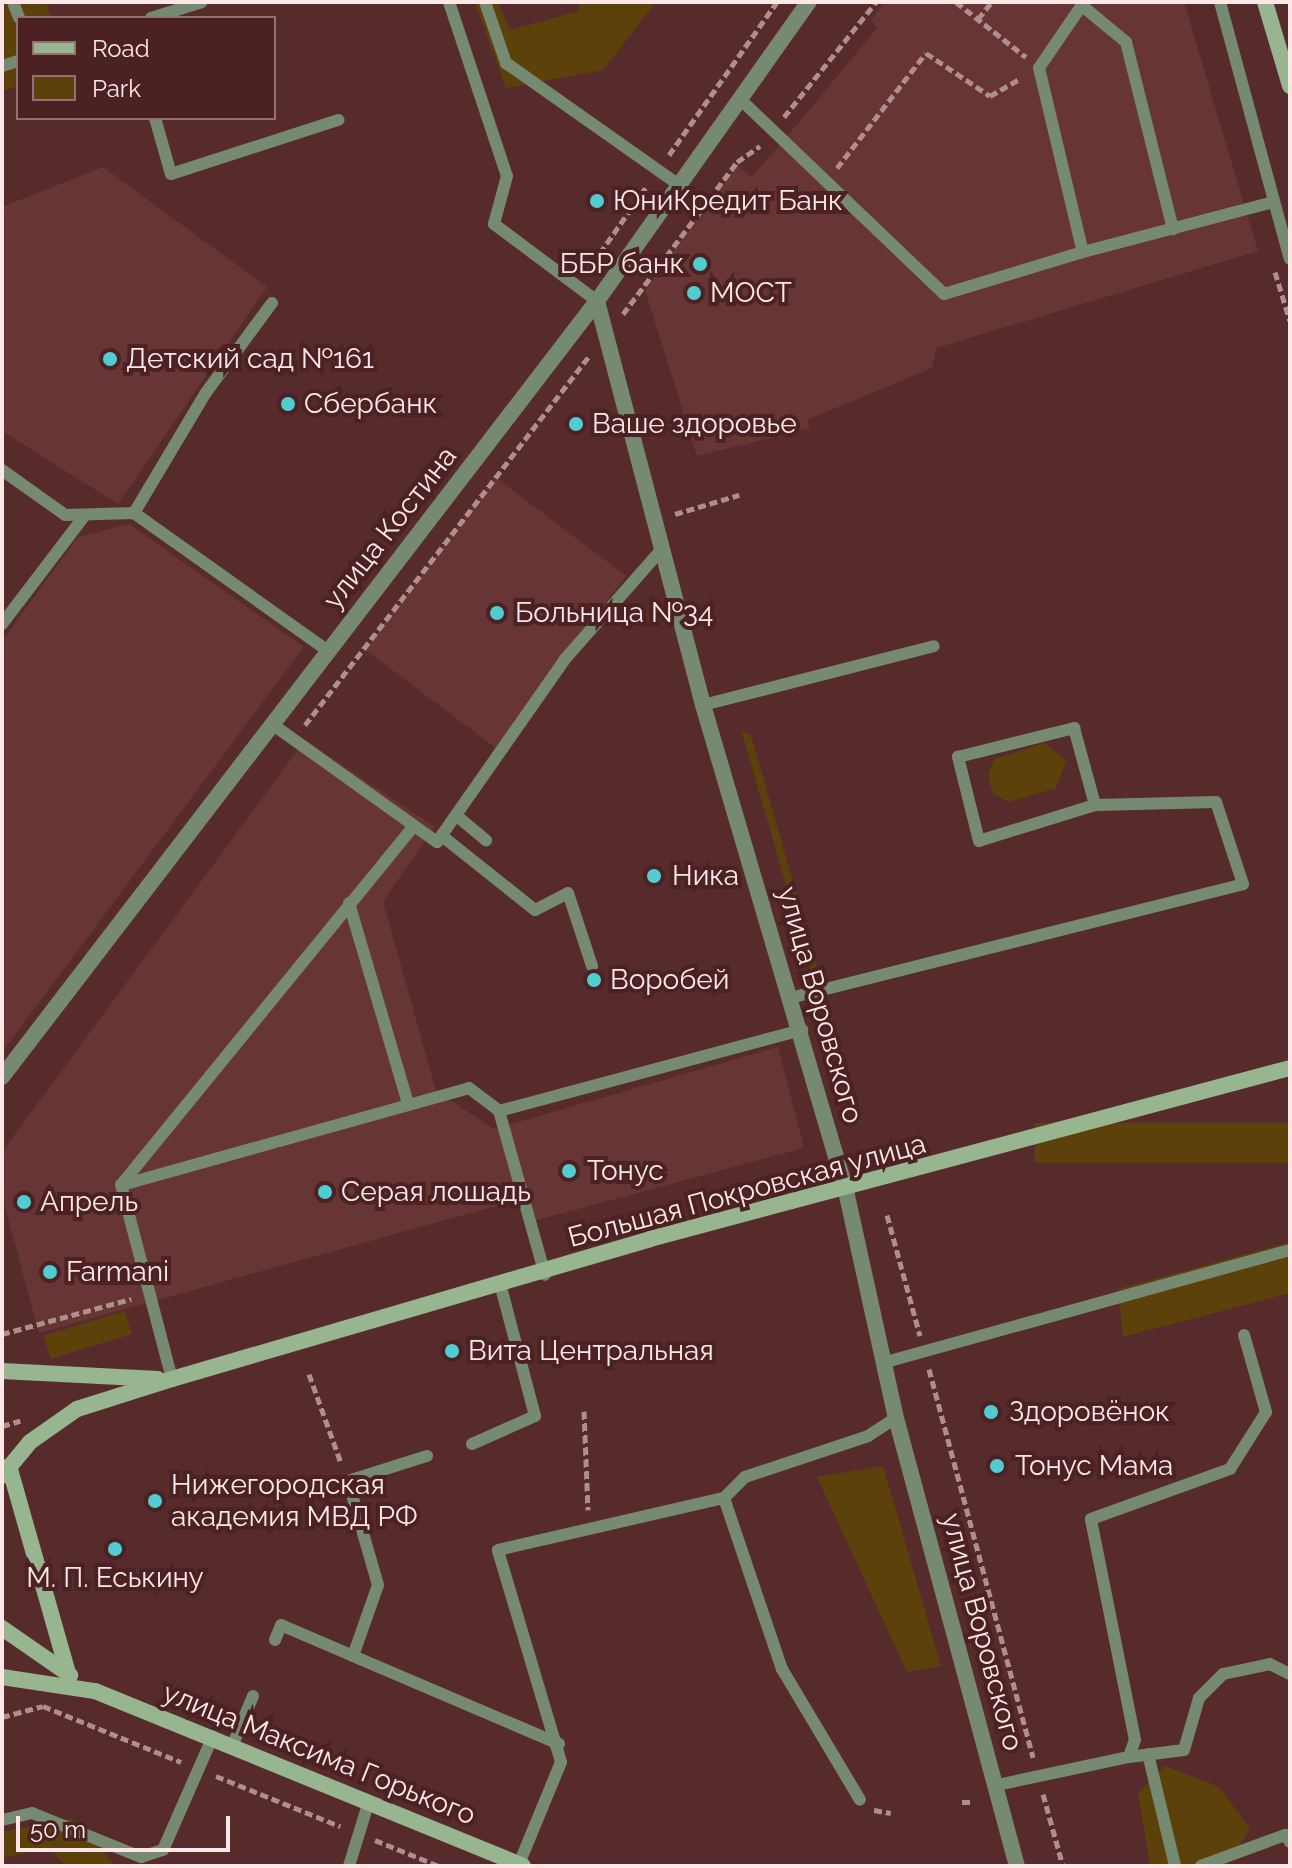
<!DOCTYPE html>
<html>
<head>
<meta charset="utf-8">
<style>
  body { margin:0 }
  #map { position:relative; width:1292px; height:1868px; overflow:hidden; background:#572b2c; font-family:Raleway,sans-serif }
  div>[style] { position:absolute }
  .built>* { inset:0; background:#673536; transform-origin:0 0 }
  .green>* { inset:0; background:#5d410b; transform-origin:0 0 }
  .path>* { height:5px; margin-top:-2.5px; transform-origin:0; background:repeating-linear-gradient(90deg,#af8e8e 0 8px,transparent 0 12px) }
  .lane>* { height:12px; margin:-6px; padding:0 6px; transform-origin:6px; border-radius:6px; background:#768971 }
  .street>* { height:16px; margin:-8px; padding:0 8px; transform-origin:8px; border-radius:8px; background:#768971 }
  .secondary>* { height:16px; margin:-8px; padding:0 8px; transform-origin:8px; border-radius:8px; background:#97b58e }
  .dots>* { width:22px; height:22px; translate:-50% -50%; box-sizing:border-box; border:4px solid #4b2123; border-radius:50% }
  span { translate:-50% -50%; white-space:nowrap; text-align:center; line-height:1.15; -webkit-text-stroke:8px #4b2123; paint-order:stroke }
  .poi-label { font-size:28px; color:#fee7e6 }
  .left { translate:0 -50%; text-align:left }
  .right { translate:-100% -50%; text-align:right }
  .street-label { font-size:28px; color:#fee7e6 }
  .frame { position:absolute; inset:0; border:4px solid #fee7e6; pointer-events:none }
  .legend { position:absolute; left:16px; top:16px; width:260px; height:104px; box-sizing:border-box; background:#4b2123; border:2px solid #937071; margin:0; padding:10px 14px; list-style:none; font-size:24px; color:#fee7e6 }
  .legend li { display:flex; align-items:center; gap:16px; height:40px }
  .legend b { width:40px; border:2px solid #937071 }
  .scale { position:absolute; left:16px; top:1816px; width:214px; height:36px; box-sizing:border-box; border:4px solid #fee7e6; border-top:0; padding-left:10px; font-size:24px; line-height:28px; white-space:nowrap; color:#fee7e6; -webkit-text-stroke:6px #4b2123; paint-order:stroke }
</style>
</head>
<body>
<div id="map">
  <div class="built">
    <div style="clip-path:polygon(885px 2px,1184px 2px,1258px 251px,936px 348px,932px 368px,807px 420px,810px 428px,697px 456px,645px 290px,737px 166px,752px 177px,801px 120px,877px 28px,871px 20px)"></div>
    <div style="clip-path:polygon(103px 167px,267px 287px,118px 504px,2px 431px,2px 207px)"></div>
    <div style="left:495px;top:477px;width:164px;height:216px;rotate:37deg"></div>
    <div style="clip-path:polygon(129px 524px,304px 647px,2px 1052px,2px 641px,78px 537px)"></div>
    <div style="clip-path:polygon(305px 740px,435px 827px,383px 901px,436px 1091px,494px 1129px,778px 1047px,804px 1148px,526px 1223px,517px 1200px,39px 1333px,2px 1196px,2px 1152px)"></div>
  </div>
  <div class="green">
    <div style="clip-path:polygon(2px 2px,46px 2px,51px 18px,18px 18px,18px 86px,2px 91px)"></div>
    <div style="clip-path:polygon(475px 2px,498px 2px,510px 30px,579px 11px,579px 2px,656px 2px,603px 70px,506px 88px)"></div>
    <div style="clip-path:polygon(741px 730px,751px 735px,862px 1123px,854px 1119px)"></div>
    <div style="clip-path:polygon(1045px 743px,1066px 761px,1056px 788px,1008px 802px,993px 793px,988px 776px,994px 759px)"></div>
    <div style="left:1290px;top:1123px;width:40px;height:255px;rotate:90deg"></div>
    <div style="clip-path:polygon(1290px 1242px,1290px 1293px,1123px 1337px,1118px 1289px)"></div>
    <div style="left:125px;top:1311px;width:24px;height:85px;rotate:73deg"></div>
    <div style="clip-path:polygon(883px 1466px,941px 1666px,907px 1672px,817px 1477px)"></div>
    <div style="clip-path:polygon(1165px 1766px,1219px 1787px,1250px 1829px,1226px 1866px,1150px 1866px,1138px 1793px)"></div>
    <div style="clip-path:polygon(71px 1818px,116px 1866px,66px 1866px,49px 1848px,2px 1858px,2px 1832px)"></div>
  </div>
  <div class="path">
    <div style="left:956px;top:2px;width:89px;rotate:38.2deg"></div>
    <div style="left:978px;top:19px;width:22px;rotate:-51deg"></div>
    <div style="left:784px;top:117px;width:147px;rotate:-51.3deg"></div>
    <div style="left:669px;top:155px;width:187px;rotate:-54.8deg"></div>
    <div style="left:837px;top:168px;width:145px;rotate:-52.3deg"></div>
    <div style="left:926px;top:53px;width:77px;rotate:33.9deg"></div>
    <div style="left:990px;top:96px;width:36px;rotate:-30deg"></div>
    <div style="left:1275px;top:272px;width:51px;rotate:73deg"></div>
    <div style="left:586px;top:273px;width:106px;rotate:-55deg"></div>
    <div style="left:623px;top:314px;width:190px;rotate:-53.1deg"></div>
    <div style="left:737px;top:162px;width:28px;rotate:-35deg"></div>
    <div style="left:675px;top:514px;width:67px;rotate:-16.5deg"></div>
    <div style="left:305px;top:725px;width:466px;rotate:-52.4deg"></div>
    <div style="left:887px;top:1215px;width:125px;rotate:74.7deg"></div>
    <div style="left:2px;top:1334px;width:134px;rotate:-15.2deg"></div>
    <div style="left:929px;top:1369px;width:402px;rotate:75deg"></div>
    <div style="left:309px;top:1374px;width:95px;rotate:70.2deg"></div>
    <div style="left:584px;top:1411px;width:99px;rotate:87.7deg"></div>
    <div style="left:2px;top:1426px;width:19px;rotate:-16deg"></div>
    <div style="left:2px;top:1717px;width:42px;rotate:-15deg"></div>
    <div style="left:43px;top:1706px;width:149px;rotate:22.1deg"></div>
    <div style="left:216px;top:1776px;width:134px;rotate:22deg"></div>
    <div style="left:1043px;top:1794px;width:75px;rotate:74.5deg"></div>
    <div style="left:962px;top:1802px;width:11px"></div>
    <div style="left:874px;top:1810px;width:17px;rotate:10deg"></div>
    <div style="left:375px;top:1840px;width:69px;rotate:22.1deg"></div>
  </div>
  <div class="lane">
    <div style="left:13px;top:2px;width:17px;rotate:69deg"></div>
    <div style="left:449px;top:2px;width:183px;rotate:71.6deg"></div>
    <div style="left:507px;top:176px;width:50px;rotate:105.2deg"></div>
    <div style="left:494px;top:224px;width:129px;rotate:36.8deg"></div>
    <div style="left:485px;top:2px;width:65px;rotate:71deg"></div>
    <div style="left:506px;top:63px;width:212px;rotate:35.2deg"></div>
    <div style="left:1084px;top:2px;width:80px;rotate:124.3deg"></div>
    <div style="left:1039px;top:68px;width:189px;rotate:76.6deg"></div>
    <div style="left:1083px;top:252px;width:196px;rotate:-14.7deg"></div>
    <div style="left:1220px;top:2px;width:266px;rotate:74.8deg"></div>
    <div style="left:1086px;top:9px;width:52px;rotate:39.5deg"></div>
    <div style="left:1126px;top:42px;width:193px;rotate:75.9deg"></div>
    <div style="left:151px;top:18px;width:53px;rotate:-17.4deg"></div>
    <div style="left:2px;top:66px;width:17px;rotate:-17deg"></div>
    <div style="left:740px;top:99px;width:282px;rotate:43.7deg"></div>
    <div style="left:944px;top:294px;width:145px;rotate:-16.8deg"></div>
    <div style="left:155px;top:118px;width:58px;rotate:74.1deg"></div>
    <div style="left:171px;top:174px;width:176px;rotate:-17.9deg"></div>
    <div style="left:272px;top:303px;width:113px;rotate:126.4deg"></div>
    <div style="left:205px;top:394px;width:139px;rotate:120.8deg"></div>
    <div style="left:134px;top:513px;width:238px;rotate:35.4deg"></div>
    <div style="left:2px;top:470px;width:77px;rotate:35.5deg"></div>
    <div style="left:65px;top:515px;width:69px;rotate:-1.7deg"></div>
    <div style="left:2px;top:624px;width:137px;rotate:-52.7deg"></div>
    <div style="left:703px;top:705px;width:238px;rotate:-14.3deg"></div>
    <div style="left:272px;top:724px;width:203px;rotate:35.6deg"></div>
    <div style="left:437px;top:842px;width:223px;rotate:-55deg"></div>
    <div style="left:565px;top:659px;width:147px;rotate:-48.6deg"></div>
    <div style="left:457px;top:816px;width:38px;rotate:40deg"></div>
    <div style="left:442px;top:836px;width:119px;rotate:38.5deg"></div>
    <div style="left:535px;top:910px;width:37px;rotate:-27deg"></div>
    <div style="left:568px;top:893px;width:77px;rotate:71.8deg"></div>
    <div style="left:349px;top:903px;width:209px;rotate:73.6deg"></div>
    <div style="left:794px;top:997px;width:463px;rotate:-14.1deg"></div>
    <div style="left:1243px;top:884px;width:86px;rotate:-108.2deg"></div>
    <div style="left:1216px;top:802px;width:121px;rotate:178.6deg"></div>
    <div style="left:1095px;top:805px;width:121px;rotate:162.8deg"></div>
    <div style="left:979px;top:841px;width:87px;rotate:-104deg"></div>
    <div style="left:958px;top:757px;width:120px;rotate:-14deg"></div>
    <div style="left:1074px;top:728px;width:80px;rotate:74.7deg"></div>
    <div style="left:499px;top:1111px;width:314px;rotate:-15deg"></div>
    <div style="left:122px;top:1185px;width:360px;rotate:-15.6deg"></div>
    <div style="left:469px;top:1088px;width:38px;rotate:37deg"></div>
    <div style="left:499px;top:1111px;width:170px;rotate:74.3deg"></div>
    <div style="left:886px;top:1362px;width:419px;rotate:-15.5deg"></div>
    <div style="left:172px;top:1379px;width:201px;rotate:-104.7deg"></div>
    <div style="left:121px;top:1185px;width:463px;rotate:-50.8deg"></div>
    <div style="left:472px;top:1444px;width:69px;rotate:-24deg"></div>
    <div style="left:535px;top:1416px;width:133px;rotate:-104.8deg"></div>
    <div style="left:724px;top:1498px;width:181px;rotate:71.3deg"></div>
    <div style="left:782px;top:1669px;width:152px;rotate:59.2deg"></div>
    <div style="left:275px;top:1640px;width:16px;rotate:-68deg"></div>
    <div style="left:281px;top:1625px;width:78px;rotate:23.3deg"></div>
    <div style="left:353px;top:1656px;width:75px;rotate:-70.6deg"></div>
    <div style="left:378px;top:1585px;width:108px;rotate:-106.1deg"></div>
    <div style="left:348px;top:1481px;width:83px;rotate:-17.6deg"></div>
    <div style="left:353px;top:1656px;width:224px;rotate:23.1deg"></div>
    <div style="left:233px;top:1744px;width:52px;rotate:-67.4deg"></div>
    <div style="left:1148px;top:1754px;width:115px;rotate:76.4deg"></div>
    <div style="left:1129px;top:1757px;width:55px;rotate:-7.3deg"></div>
    <div style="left:1184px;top:1750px;width:54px;rotate:-73.9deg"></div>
    <div style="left:1199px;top:1698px;width:34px;rotate:-45deg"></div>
    <div style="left:1223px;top:1674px;width:48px;rotate:-12deg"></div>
    <div style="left:1270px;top:1664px;width:22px;rotate:27deg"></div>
    <div style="left:997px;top:1785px;width:135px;rotate:-12deg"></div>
    <div style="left:1129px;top:1757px;width:18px;rotate:-71deg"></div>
    <div style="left:1135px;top:1740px;width:225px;rotate:-101.3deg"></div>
    <div style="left:1091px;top:1519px;width:148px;rotate:-19.8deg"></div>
    <div style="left:1230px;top:1469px;width:67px;rotate:-57.7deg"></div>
    <div style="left:1266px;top:1412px;width:80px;rotate:-105.9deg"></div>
    <div style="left:2px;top:1820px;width:31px;rotate:-13deg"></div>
    <div style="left:32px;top:1813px;width:118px;rotate:22deg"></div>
    <div style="left:141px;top:1857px;width:23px;rotate:-18deg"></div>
    <div style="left:163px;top:1850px;width:124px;rotate:-66.3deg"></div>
    <div style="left:519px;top:1864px;width:110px;rotate:-67.6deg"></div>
    <div style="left:561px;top:1762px;width:221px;rotate:-106.6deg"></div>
    <div style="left:498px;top:1550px;width:232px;rotate:-13deg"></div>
    <div style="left:724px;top:1498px;width:30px;rotate:-45deg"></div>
    <div style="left:745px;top:1477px;width:130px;rotate:-18.4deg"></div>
    <div style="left:868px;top:1436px;width:33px;rotate:-33deg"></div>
    <div style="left:349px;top:1866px;width:68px;rotate:-72.9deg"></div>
    <div style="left:1201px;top:1866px;width:90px;rotate:-20.3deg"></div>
    <div style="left:1285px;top:1835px;width:9px;rotate:54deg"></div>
  </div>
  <div class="street">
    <div style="left:597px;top:301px;width:418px;rotate:75.3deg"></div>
    <div style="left:703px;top:705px;width:507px;rotate:73.6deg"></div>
    <div style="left:846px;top:1191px;width:232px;rotate:77.6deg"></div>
    <div style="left:896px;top:1418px;width:464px;rotate:74.9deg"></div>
    <div style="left:2px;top:1077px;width:978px;rotate:-52.52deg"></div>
    <div style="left:597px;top:301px;width:367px;rotate:-54.7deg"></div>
  </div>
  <div class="secondary">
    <div style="left:1265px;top:2px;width:88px;rotate:73.4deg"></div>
    <div style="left:2px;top:1371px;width:156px;rotate:2.9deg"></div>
    <div style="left:9px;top:1466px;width:215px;rotate:74.1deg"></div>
    <div style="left:2px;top:1476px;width:44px;rotate:-50.5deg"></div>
    <div style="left:30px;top:1442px;width:57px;rotate:-35.1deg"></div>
    <div style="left:77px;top:1409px;width:100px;rotate:-17.5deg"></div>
    <div style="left:172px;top:1379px;width:498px;rotate:-16.3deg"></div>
    <div style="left:650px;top:1239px;width:662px;rotate:-14.96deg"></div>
    <div style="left:2px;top:1628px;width:83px;rotate:34.7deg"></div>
    <div style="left:2px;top:1677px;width:94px;rotate:8.6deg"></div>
    <div style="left:95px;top:1691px;width:462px;rotate:22.2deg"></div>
  </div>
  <div class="dots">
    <div style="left:597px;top:201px;background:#51ccd1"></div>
    <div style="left:700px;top:264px;background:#51ccd1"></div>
    <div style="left:694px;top:293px;background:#51ccd1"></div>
    <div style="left:110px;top:359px;background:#51ccd1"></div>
    <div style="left:288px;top:404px;background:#51ccd1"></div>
    <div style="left:576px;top:424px;background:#51ccd1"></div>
    <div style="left:497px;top:613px;background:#51ccd1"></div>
    <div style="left:654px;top:876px;background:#51ccd1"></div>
    <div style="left:594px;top:980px;background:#51ccd1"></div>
    <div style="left:569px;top:1171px;background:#51ccd1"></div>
    <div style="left:325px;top:1192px;background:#51ccd1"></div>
    <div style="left:24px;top:1202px;background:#51ccd1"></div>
    <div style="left:50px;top:1272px;background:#51ccd1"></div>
    <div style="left:452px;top:1351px;background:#51ccd1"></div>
    <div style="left:991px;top:1412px;background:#51ccd1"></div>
    <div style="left:997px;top:1466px;background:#51ccd1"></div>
    <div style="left:155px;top:1501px;background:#51ccd1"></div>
    <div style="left:115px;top:1549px;background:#51ccd1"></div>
  </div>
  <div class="poi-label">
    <span class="left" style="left:613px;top:201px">ЮниКредит Банк</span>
    <span class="right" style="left:684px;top:264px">ББР банк</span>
    <span class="left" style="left:710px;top:293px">МОСТ</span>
    <span class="left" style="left:126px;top:359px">Детский сад №161</span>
    <span class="left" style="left:304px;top:404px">Сбербанк</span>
    <span class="left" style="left:592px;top:424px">Ваше здоровье</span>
    <span class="left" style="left:515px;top:613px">Больница №34</span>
    <span class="left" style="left:672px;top:876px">Ника</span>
    <span class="left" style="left:610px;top:980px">Воробей</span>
    <span class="left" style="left:587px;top:1171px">Тонус</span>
    <span class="left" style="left:341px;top:1192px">Серая лошадь</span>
    <span class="left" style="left:40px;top:1202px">Апрель</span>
    <span class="left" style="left:66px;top:1272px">Farmani</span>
    <span class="left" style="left:468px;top:1351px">Вита Центральная</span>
    <span class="left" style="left:1009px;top:1412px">Здоровёнок</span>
    <span class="left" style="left:1015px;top:1466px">Тонус Мама</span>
    <span class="left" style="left:171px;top:1501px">Нижегородская<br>академия МВД РФ</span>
    <span style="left:115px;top:1578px">М. П. Еськину</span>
  </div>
  <div class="street-label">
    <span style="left:390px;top:528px;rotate:-52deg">улица Костина</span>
    <span style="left:820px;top:1005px;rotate:74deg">улица Воровского</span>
    <span style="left:747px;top:1191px;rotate:-15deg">Большая Покровская улица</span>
    <span style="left:982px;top:1632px;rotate:75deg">улица Воровского</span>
    <span style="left:319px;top:1754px;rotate:22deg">улица Максима Горького</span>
  </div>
  <div class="frame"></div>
  <ul class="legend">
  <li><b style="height:10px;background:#97b58e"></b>Road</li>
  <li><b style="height:22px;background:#5d410b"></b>Park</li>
  </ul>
  <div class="scale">50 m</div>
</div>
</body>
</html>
